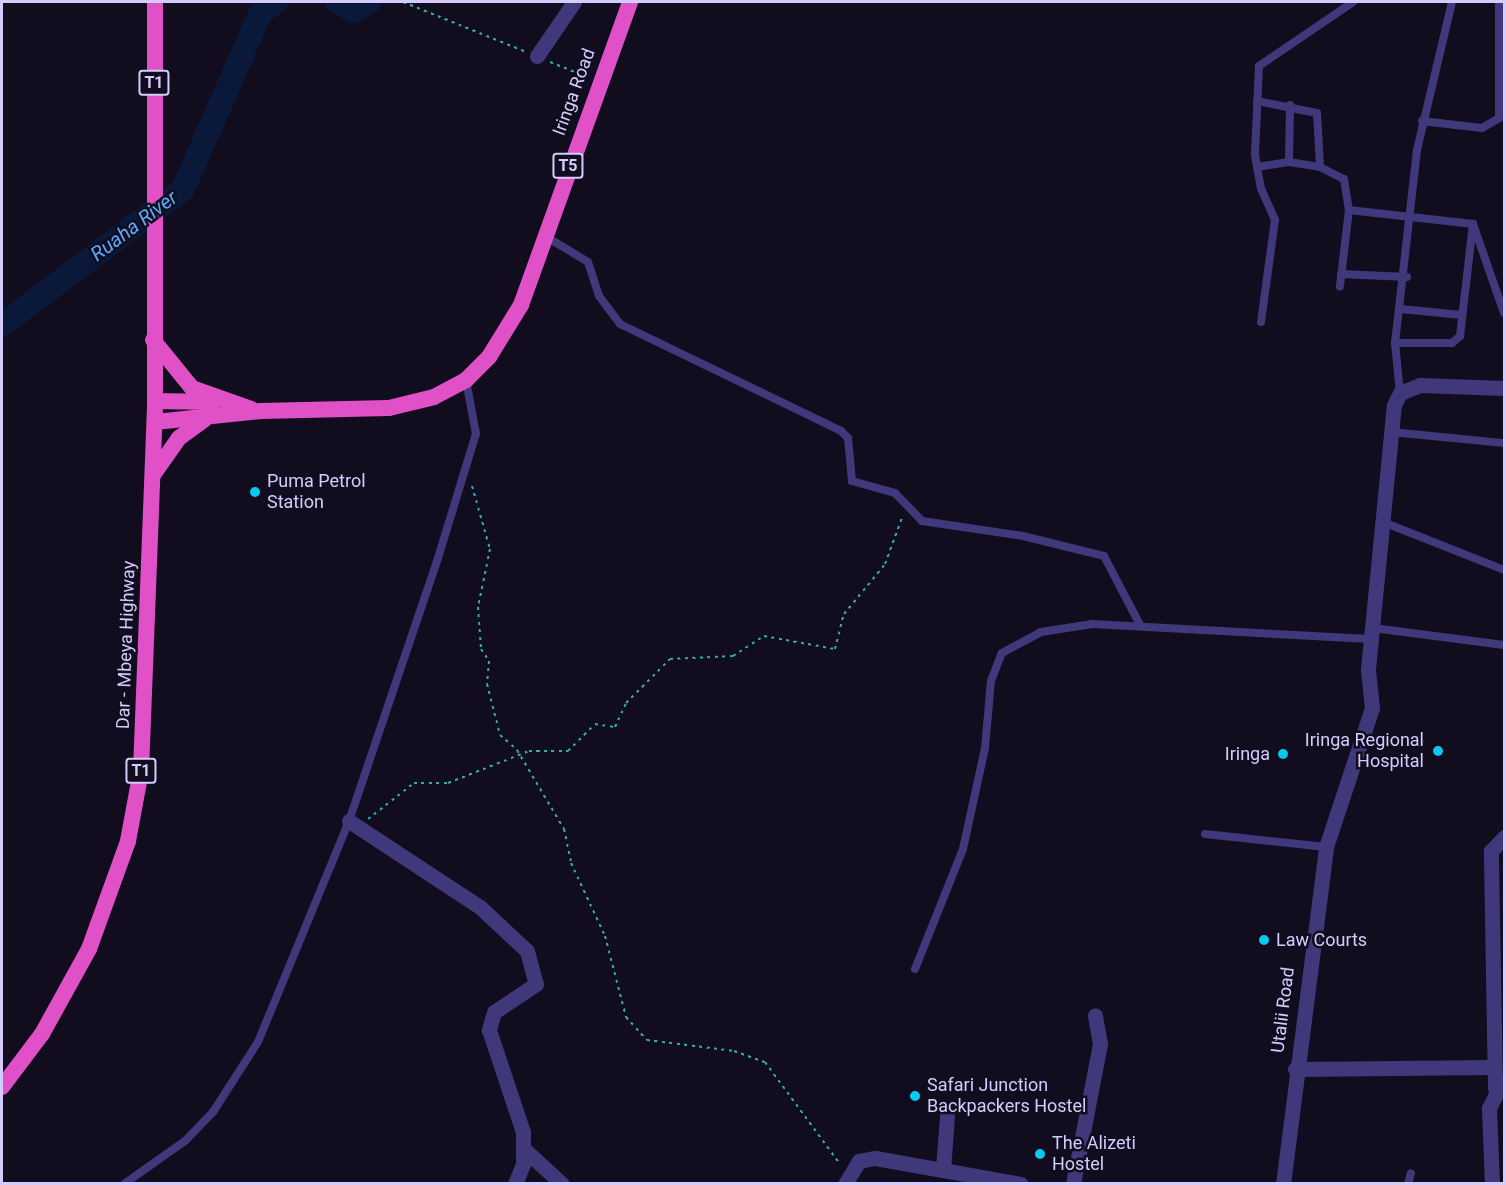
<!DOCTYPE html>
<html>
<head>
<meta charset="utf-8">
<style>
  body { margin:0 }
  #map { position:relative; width:1506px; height:1185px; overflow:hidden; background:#110d1e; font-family:Roboto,sans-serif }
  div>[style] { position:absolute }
  .river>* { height:24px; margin:-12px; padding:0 12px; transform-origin:12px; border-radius:12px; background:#0a193a }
  .path>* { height:2px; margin-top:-1px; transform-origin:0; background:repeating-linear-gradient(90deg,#31acac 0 3px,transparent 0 7.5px) }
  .service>* { height:8px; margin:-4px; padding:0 4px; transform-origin:4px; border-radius:4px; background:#3f397c }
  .minor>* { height:15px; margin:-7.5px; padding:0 7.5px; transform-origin:7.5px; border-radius:7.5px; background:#3f397c }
  .trunk>* { height:16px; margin:-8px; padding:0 8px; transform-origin:8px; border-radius:8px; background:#e050c7 }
  .dots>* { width:16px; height:16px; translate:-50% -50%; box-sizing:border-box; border:3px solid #110d1e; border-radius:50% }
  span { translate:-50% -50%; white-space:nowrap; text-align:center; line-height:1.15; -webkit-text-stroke:5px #110d1e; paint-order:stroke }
  .shield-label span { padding:2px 4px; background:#110d1e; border:2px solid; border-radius:4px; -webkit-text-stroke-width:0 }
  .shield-label { font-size:16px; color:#d4ccfd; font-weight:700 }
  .street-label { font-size:18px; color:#d4ccfd }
  .poi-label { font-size:18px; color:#d4ccfd }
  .left { translate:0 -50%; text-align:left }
  .right { translate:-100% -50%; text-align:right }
  .water-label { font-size:20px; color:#5da8fa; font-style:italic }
  .frame { position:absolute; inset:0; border:3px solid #d4ccfd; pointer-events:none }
</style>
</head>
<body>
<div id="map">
  <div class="river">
    <div style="left:337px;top:2px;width:19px;rotate:28deg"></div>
    <div style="left:354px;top:11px;width:17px;rotate:-31deg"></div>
    <div style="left:2px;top:325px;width:226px;rotate:-36.9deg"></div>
    <div style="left:183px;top:189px;width:193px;rotate:-66.2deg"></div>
    <div style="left:261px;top:12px;width:18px;rotate:-34deg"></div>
  </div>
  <div class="path">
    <div style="left:403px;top:2px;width:133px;rotate:22.1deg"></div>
    <div style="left:550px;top:62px;width:40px;rotate:22deg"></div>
    <div style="left:472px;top:486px;width:66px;rotate:74.1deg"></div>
    <div style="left:490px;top:549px;width:59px;rotate:101.7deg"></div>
    <div style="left:478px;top:607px;width:42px;rotate:85.9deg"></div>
    <div style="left:481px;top:649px;width:14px;rotate:56deg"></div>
    <div style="left:489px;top:661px;width:23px;rotate:95deg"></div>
    <div style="left:487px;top:684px;width:53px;rotate:75.7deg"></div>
    <div style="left:500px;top:735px;width:23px;rotate:41deg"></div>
    <div style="left:517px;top:750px;width:92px;rotate:59.3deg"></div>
    <div style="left:564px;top:829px;width:35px;rotate:78deg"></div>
    <div style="left:571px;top:863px;width:81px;rotate:65deg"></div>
    <div style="left:605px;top:936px;width:84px;rotate:75.5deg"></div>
    <div style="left:626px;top:1017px;width:31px;rotate:48deg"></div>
    <div style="left:647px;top:1040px;width:88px;rotate:7.2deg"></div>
    <div style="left:734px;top:1051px;width:33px;rotate:20deg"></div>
    <div style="left:765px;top:1062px;width:127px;rotate:53.7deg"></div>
    <div style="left:368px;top:819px;width:58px;rotate:-38deg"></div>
    <div style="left:414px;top:783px;width:34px"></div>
    <div style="left:448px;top:783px;width:87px;rotate:-21.6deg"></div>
    <div style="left:529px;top:751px;width:39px"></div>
    <div style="left:568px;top:751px;width:38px;rotate:-45deg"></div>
    <div style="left:595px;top:724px;width:20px;rotate:9deg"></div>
    <div style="left:615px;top:727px;width:26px;rotate:-65deg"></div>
    <div style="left:626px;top:703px;width:62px;rotate:-45deg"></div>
    <div style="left:670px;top:659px;width:63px;rotate:-2.7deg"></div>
    <div style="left:733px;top:656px;width:37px;rotate:-33deg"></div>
    <div style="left:764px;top:636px;width:72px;rotate:10.4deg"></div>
    <div style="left:835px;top:649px;width:36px;rotate:-76deg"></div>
    <div style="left:844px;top:614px;width:65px;rotate:-50.6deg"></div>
    <div style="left:885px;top:564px;width:52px;rotate:-69.8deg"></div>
  </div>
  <div class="service">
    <div style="left:1257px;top:101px;width:61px;rotate:11.3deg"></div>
    <div style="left:1317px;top:113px;width:54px;rotate:86.8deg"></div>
    <div style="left:1422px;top:121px;width:60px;rotate:6.7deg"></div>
    <div style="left:1482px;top:128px;width:20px;rotate:-30deg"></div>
    <div style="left:1499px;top:118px;width:116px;rotate:-90deg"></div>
    <div style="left:1289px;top:162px;width:57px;rotate:-89deg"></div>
    <div style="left:1257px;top:167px;width:32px;rotate:-9deg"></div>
    <div style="left:1289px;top:162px;width:31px;rotate:9deg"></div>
    <div style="left:1320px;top:167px;width:27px;rotate:27deg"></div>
    <div style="left:1344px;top:179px;width:31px;rotate:81deg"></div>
    <div style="left:1349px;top:210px;width:77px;rotate:96.8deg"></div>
    <div style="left:1349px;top:210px;width:125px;rotate:6.4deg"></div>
    <div style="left:1473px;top:224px;width:94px;rotate:70.8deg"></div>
    <div style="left:545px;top:236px;width:50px;rotate:31.2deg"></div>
    <div style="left:588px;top:262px;width:36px;rotate:72deg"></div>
    <div style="left:599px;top:296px;width:35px;rotate:53deg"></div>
    <div style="left:620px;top:324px;width:246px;rotate:25.8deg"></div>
    <div style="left:841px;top:431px;width:10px;rotate:45deg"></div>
    <div style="left:848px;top:438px;width:43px;rotate:84.7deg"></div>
    <div style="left:852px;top:481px;width:45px;rotate:15.6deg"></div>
    <div style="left:895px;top:493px;width:39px;rotate:46deg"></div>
    <div style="left:922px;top:521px;width:102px;rotate:8.4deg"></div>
    <div style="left:1023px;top:536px;width:83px;rotate:13.9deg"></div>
    <div style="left:1104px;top:556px;width:78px;rotate:62.4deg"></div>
    <div style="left:1341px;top:274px;width:66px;rotate:2.6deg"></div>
    <div style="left:1401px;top:309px;width:61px;rotate:5.6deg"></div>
    <div style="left:1261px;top:322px;width:103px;rotate:-82.2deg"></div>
    <div style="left:1275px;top:220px;width:34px;rotate:-114deg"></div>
    <div style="left:1261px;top:189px;width:36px;rotate:-100deg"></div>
    <div style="left:1255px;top:154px;width:88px;rotate:-87.4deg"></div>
    <div style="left:1259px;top:66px;width:114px;rotate:-34.2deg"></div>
    <div style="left:1395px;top:343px;width:57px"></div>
    <div style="left:1452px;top:343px;width:11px;rotate:-41deg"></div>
    <div style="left:1460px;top:336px;width:113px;rotate:-83.4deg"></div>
    <div style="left:1400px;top:393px;width:50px;rotate:-95.7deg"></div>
    <div style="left:1395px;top:343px;width:194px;rotate:-83.5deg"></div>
    <div style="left:1417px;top:150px;width:152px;rotate:-76.7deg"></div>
    <div style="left:1391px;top:432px;width:114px;rotate:5.6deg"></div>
    <div style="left:1383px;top:522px;width:130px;rotate:21.6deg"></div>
    <div style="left:1373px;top:628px;width:132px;rotate:7.4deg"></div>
    <div style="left:1205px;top:834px;width:122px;rotate:6.1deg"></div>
    <div style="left:915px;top:969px;width:129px;rotate:-68.2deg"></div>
    <div style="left:963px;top:849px;width:103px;rotate:-77.7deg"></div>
    <div style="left:985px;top:748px;width:67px;rotate:-84.9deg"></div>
    <div style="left:991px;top:681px;width:30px;rotate:-69deg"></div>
    <div style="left:1002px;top:653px;width:44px;rotate:-28.3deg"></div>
    <div style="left:1041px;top:632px;width:52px;rotate:-8.9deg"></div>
    <div style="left:1092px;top:624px;width:279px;rotate:3.1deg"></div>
    <div style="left:124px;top:1184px;width:75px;rotate:-35.2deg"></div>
    <div style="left:185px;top:1141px;width:40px;rotate:-46deg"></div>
    <div style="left:213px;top:1112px;width:83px;rotate:-57.3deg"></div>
    <div style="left:258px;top:1042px;width:239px;rotate:-67.6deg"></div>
    <div style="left:349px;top:821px;width:278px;rotate:-71.3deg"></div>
    <div style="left:438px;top:558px;width:130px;rotate:-73deg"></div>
    <div style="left:476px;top:434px;width:55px;rotate:-100.5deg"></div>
    <div style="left:1408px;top:1184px;width:11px;rotate:-75deg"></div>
  </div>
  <div class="minor">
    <div style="left:537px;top:56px;width:65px;rotate:-55.6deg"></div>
    <div style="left:349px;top:821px;width:157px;rotate:33.3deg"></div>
    <div style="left:480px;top:907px;width:64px;rotate:43.1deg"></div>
    <div style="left:527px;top:951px;width:34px;rotate:75deg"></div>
    <div style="left:536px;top:984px;width:50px;rotate:146.3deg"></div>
    <div style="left:494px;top:1012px;width:19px;rotate:106deg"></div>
    <div style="left:489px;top:1030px;width:108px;rotate:71.6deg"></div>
    <div style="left:523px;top:1132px;width:32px;rotate:90deg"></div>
    <div style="left:523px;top:1164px;width:22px;rotate:112deg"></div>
    <div style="left:1295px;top:1069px;width:198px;rotate:-0.6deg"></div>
    <div style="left:1495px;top:1088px;width:237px;rotate:-91deg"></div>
    <div style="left:1491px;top:851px;width:19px;rotate:-47deg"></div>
    <div style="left:525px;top:1150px;width:50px;rotate:42.6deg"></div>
    <div style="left:943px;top:1170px;width:55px;rotate:-85.8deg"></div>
    <div style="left:845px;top:1184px;width:27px;rotate:-59deg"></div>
    <div style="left:859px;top:1161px;width:16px;rotate:-11deg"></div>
    <div style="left:875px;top:1158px;width:148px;rotate:10.1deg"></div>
    <div style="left:1073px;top:1184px;width:143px;rotate:-79.1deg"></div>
    <div style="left:1100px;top:1044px;width:29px;rotate:-100deg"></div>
    <div style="left:1283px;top:1184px;width:340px;rotate:-82.7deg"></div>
    <div style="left:1326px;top:847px;width:146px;rotate:-71.7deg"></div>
    <div style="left:1372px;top:708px;width:39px;rotate:-96deg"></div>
    <div style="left:1368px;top:669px;width:265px;rotate:-84.4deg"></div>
    <div style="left:1394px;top:405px;width:13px;rotate:-63deg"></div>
    <div style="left:1400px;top:393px;width:22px;rotate:-22deg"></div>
    <div style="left:1420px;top:385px;width:84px;rotate:2deg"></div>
    <div style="left:1492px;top:1184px;width:76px;rotate:-92.3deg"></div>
    <div style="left:1489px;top:1108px;width:28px;rotate:-63deg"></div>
  </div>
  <div class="trunk">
    <div style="left:153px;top:340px;width:62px;rotate:50.9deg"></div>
    <div style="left:192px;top:388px;width:63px;rotate:19.6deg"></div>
    <div style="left:155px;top:401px;width:59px;rotate:1deg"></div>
    <div style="left:155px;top:422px;width:107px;rotate:-5.9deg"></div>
    <div style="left:261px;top:411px;width:128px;rotate:-1.3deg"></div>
    <div style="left:389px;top:408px;width:46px;rotate:-13.7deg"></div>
    <div style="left:434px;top:397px;width:36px;rotate:-28deg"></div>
    <div style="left:466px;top:380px;width:33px;rotate:-45deg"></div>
    <div style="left:489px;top:357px;width:61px;rotate:-58.4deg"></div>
    <div style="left:521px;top:305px;width:322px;rotate:-70.2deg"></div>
    <div style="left:153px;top:475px;width:45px;rotate:-54.9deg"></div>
    <div style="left:179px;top:438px;width:31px;rotate:-36deg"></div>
    <div style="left:2px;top:1087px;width:66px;rotate:-53deg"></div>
    <div style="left:42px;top:1034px;width:97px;rotate:-61.1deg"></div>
    <div style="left:89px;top:949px;width:115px;rotate:-70.1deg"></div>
    <div style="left:128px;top:841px;width:71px;rotate:-79.5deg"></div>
    <div style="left:141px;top:771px;width:370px;rotate:-87.8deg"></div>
    <div style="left:155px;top:401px;width:399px;rotate:-90deg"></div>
  </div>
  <div class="dots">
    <div style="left:255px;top:492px;background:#07c9ee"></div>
    <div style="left:1438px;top:751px;background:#07c9ee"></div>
    <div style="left:1283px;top:754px;background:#07c9ee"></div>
    <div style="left:1264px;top:940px;background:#07c9ee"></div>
    <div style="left:915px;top:1096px;background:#07c9ee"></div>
    <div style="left:1040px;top:1154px;background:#07c9ee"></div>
  </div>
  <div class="shield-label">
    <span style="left:154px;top:83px">T1</span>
    <span style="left:568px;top:166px">T5</span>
    <span style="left:141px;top:771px">T1</span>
  </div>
  <div class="street-label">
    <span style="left:574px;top:92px;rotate:-70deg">Iringa Road</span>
    <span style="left:126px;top:645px;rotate:-88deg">Dar - Mbeya Highway</span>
    <span style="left:1283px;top:1010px;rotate:-83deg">Utalii Road</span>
  </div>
  <div class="poi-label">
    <span class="left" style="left:267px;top:492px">Puma Petrol<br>Station</span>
    <span class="right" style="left:1424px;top:751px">Iringa Regional<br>Hospital</span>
    <span class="right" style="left:1270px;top:754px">Iringa</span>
    <span class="left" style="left:1276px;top:940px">Law Courts</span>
    <span class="left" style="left:927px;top:1096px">Safari Junction<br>Backpackers Hostel</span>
    <span class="left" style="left:1052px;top:1154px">The Alizeti<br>Hostel</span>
  </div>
  <div class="water-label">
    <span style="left:134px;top:226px;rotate:-37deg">Ruaha River</span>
  </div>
  <div class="frame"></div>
</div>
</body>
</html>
